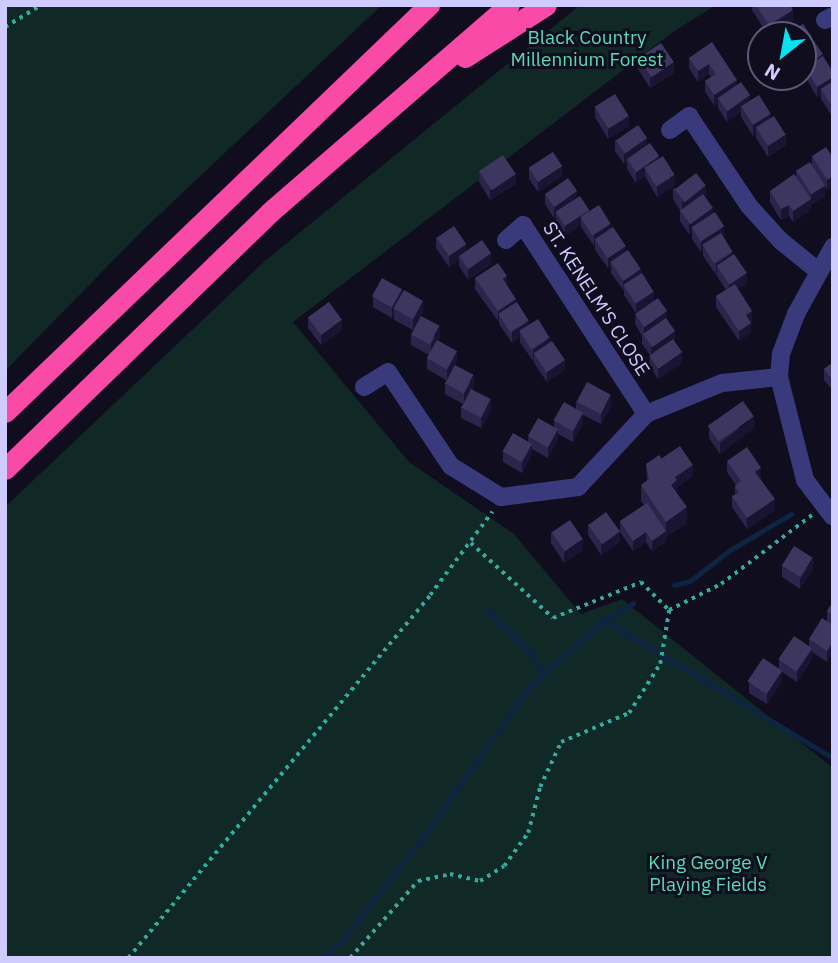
<!DOCTYPE html>
<html>
<head>
<meta charset="utf-8">
<style>
	body { margin:0 }
	#map { position:relative; width:838px; height:963px; overflow:hidden; background:#0f0d1e; font-family:"IBM Plex Sans",sans-serif }
	div>[style] { position:absolute }
	.green>* { inset:0; background:#102826 }
	.stream>* { height:5px; margin:-2.5px; padding:0 2.5px; transform-origin:2.5px; border-radius:2.5px; background:#0d2442 }
	.path>* { height:3.5px; margin-top:-1.75px; transform-origin:0; background:repeating-linear-gradient(90deg,#31ac9f 0 3.5px,transparent 0 8.5px) }
	.minor>* { height:18px; margin:-9px; padding:0 9px; transform-origin:9px; border-radius:9px; background:#393a7c }
	.highway>* { height:21px; margin:-10.5px; padding:0 10.5px; transform-origin:10.5px; border-radius:10.5px; background:#fa4aa7 }
	.wall>* { inset:0; background:#2b254c }
	.shaded-wall>* { inset:0; background:#191432 }
	.building>* { inset:0; background:#3d375f; transform-origin:0 0 }
	span { translate:-50% -50%; white-space:nowrap; text-align:center; line-height:1.15; -webkit-text-stroke:6px #0f0d1e; paint-order:stroke }
	.park-label { font-size:19px; color:#5adbb4 }
	.street-label { font-size:19px; color:#cfcbfe }
	.frame { position:absolute; inset:0; border:7px solid #cfcbfe; pointer-events:none }
	.north { position:absolute; left:747px; top:21px; width:70px; height:70px; box-sizing:border-box; background:#0f0d1e; border:2px solid #5c5978; border-radius:50%; rotate:211deg; font-size:19px; font-weight:700; line-height:28px; text-align:center; color:#cfcbfe }
	.north::after { content:''; display:block; margin:auto; width:24px; height:32px; background:#07e3ee; clip-path:polygon(50% 0,100% 100%,50% 72%,0 100%) }
</style>
</head>
<body>
<div id="map">
	<div class="green">
		<div style="clip-path:polygon(5px 5px,382px 5px,143px 230px,5px 371px)"></div>
		<div style="clip-path:polygon(580px 5px,716px 5px,673px 32px,293px 322px,409px 462px,514px 534px,581px 614px,622px 599px,833px 768px,833px 958px,5px 958px,5px 507px,266px 260px)"></div>
	</div>
	<div class="stream">
		<div style="left:674px;top:585px;width:16px;rotate:-14deg"></div>
		<div style="left:690px;top:581px;width:51px;rotate:-37.8deg"></div>
		<div style="left:730px;top:550px;width:71px;rotate:-30.5deg"></div>
		<div style="left:486px;top:609px;width:69px;rotate:45deg"></div>
		<div style="left:535px;top:658px;width:17px;rotate:66deg"></div>
		<div style="left:604px;top:620px;width:267px;rotate:31.1deg"></div>
		<div style="left:320px;top:958px;width:25px;rotate:-37deg"></div>
		<div style="left:340px;top:943px;width:126px;rotate:-51.8deg"></div>
		<div style="left:418px;top:844px;width:194px;rotate:-54.7deg"></div>
		<div style="left:530px;top:686px;width:99px;rotate:-41.7deg"></div>
		<div style="left:604px;top:620px;width:34px;rotate:-30deg"></div>
	</div>
	<div class="path">
		<div style="left:5px;top:27px;width:42px;rotate:-31.4deg"></div>
		<div style="left:471px;top:543px;width:111px;rotate:42.4deg"></div>
		<div style="left:553px;top:618px;width:95px;rotate:-22.2deg"></div>
		<div style="left:641px;top:582px;width:40px;rotate:45deg"></div>
		<div style="left:669px;top:610px;width:58px;rotate:-26.6deg"></div>
		<div style="left:721px;top:584px;width:114px;rotate:-37.2deg"></div>
		<div style="left:128px;top:958px;width:472px;rotate:-50.2deg"></div>
		<div style="left:430px;top:595px;width:104px;rotate:-53.2deg"></div>
		<div style="left:350px;top:958px;width:103px;rotate:-48.6deg"></div>
		<div style="left:418px;top:881px;width:33px;rotate:-12deg"></div>
		<div style="left:450px;top:874px;width:31px;rotate:13deg"></div>
		<div style="left:480px;top:881px;width:28px;rotate:-32deg"></div>
		<div style="left:504px;top:866px;width:41px;rotate:-54deg"></div>
		<div style="left:528px;top:833px;width:48px;rotate:-75.4deg"></div>
		<div style="left:540px;top:787px;width:50px;rotate:-65deg"></div>
		<div style="left:561px;top:742px;width:74px;rotate:-23.1deg"></div>
		<div style="left:629px;top:713px;width:58px;rotate:-57.7deg"></div>
		<div style="left:660px;top:664px;width:55px;rotate:-80.5deg"></div>
	</div>
	<div class="minor">
		<div style="left:825px;top:20px;width:9px;rotate:-27deg"></div>
		<div style="left:670px;top:130px;width:24px;rotate:-36deg"></div>
		<div style="left:689px;top:116px;width:108px;rotate:56.3deg"></div>
		<div style="left:749px;top:206px;width:47px;rotate:47.6deg"></div>
		<div style="left:781px;top:241px;width:48px;rotate:39deg"></div>
		<div style="left:506px;top:240px;width:23px;rotate:-41deg"></div>
		<div style="left:523px;top:225px;width:225px;rotate:56.9deg"></div>
		<div style="left:833px;top:247px;width:77px;rotate:118.9deg"></div>
		<div style="left:796px;top:314px;width:43px;rotate:110.6deg"></div>
		<div style="left:781px;top:354px;width:23px;rotate:95deg"></div>
		<div style="left:779px;top:377px;width:106px;rotate:75.8deg"></div>
		<div style="left:805px;top:480px;width:46px;rotate:52.9deg"></div>
		<div style="left:364px;top:387px;width:28px;rotate:-32deg"></div>
		<div style="left:388px;top:372px;width:113px;rotate:56.2deg"></div>
		<div style="left:451px;top:466px;width:59px;rotate:31.8deg"></div>
		<div style="left:501px;top:497px;width:78px;rotate:-7.4deg"></div>
		<div style="left:578px;top:487px;width:100px;rotate:-47deg"></div>
		<div style="left:646px;top:414px;width:82px;rotate:-22.2deg"></div>
		<div style="left:722px;top:383px;width:57px;rotate:-6deg"></div>
	</div>
	<div class="highway">
		<div style="left:465px;top:57px;width:96px;rotate:-32.7deg"></div>
		<div style="left:5px;top:412px;width:588px;rotate:-43.83deg"></div>
		<div style="left:5px;top:469px;width:369px;rotate:-44.1deg"></div>
		<div style="left:270px;top:212px;width:316px;rotate:-40.9deg"></div>
	</div>
	<div class="wall">
		<div style="clip-path:polygon(752px 5px,790px 5px,793px 21px,771px 35px,768px 35px,752px 10px)"></div>
		<div style="clip-path:polygon(803px 35px,812px 42px,833px 72px,833px 118px,821px 99px,821px 95px,817px 97px,805px 76px,799px 80px,797px 77px,803px 77px)"></div>
		<div style="clip-path:polygon(712px 42px,737px 85px,750px 100px,771px 117px,786px 145px,768px 157px,756px 138px,756px 134px,753px 136px,741px 117px,741px 112px,727px 122px,718px 108px,718px 103px,714px 105px,705px 92px,705px 81px,711px 77px,709px 74px,698px 82px,689px 68px,689px 58px)"></div>
		<div style="clip-path:polygon(638px 58px,674px 73px,650px 88px,638px 69px)"></div>
		<div style="clip-path:polygon(595px 107px,629px 126px,608px 139px,595px 117px)"></div>
		<div style="clip-path:polygon(615px 140px,647px 145px,659px 159px,675px 186px,657px 197px,645px 176px,636px 183px,627px 169px,627px 162px,624px 164px,615px 151px)"></div>
		<div style="clip-path:polygon(812px 156px,833px 158px,833px 187px,827px 190px,825px 187px,825px 196px,811px 205px,811px 210px,793px 222px,789px 216px,781px 220px,770px 202px,770px 191px,796px 178px,796px 170px,812px 165px)"></div>
		<div style="clip-path:polygon(529px 168px,562px 176px,538px 192px,529px 179px)"></div>
		<div style="clip-path:polygon(479px 171px,516px 184px,490px 200px,479px 182px)"></div>
		<div style="clip-path:polygon(673px 188px,705px 197px,724px 236px,723px 237px,747px 283px,738px 289px,752px 321px,751px 322px,751px 333px,739px 341px,716px 307px,716px 296px,726px 290px,717px 276px,717px 274px,716px 275px,703px 256px,703px 250px,701px 252px,692px 239px,692px 232px,689px 234px,680px 221px,680px 210px,673px 199px)"></div>
		<div style="clip-path:polygon(545px 194px,577px 197px,589px 212px,611px 228px,626px 252px,641px 273px,654px 301px,667px 320px,682px 363px,658px 379px,649px 365px,650px 355px,642px 344px,642px 336px,635px 324px,636px 313px,624px 295px,624px 291px,611px 273px,611px 266px,608px 268px,595px 250px,595px 245px,594px 246px,581px 227px,581px 225px,565px 236px,556px 222px,556px 216px,554px 218px,545px 204px)"></div>
		<div style="clip-path:polygon(436px 237px,466px 251px,491px 264px,468px 280px,459px 266px,459px 260px,449px 267px,436px 248px)"></div>
		<div style="clip-path:polygon(475px 278px,507px 287px,529px 325px,550px 342px,565px 370px,547px 382px,534px 363px,534px 360px,533px 361px,520px 342px,520px 337px,512px 343px,499px 324px,499px 320px,498px 321px,475px 289px)"></div>
		<div style="clip-path:polygon(402px 294px,423px 312px,413px 330px,394px 320px,394px 315px,392px 318px,373px 307px,373px 297px)"></div>
		<div style="clip-path:polygon(308px 318px,342px 330px,321px 345px,308px 328px)"></div>
		<div style="clip-path:polygon(411px 334px,440px 337px,438px 341px,457px 361px,455px 365px,474px 386px,472px 389px,491px 410px,481px 428px,461px 418px,461px 407px,463px 404px,445px 394px,445px 383px,446px 380px,427px 369px,427px 359px,429px 355px,411px 345px)"></div>
		<div style="clip-path:polygon(833px 362px,833px 391px,824px 380px,824px 369px)"></div>
		<div style="clip-path:polygon(576px 401px,611px 406px,601px 424px,583px 415px,583px 423px,573px 442px,558px 434px,558px 439px,548px 458px,532px 449px,532px 454px,522px 473px,503px 462px,503px 452px,528px 442px,528px 437px,554px 427px,554px 421px,576px 409px)"></div>
		<div style="clip-path:polygon(709px 427px,754px 428px,720px 454px,709px 438px)"></div>
		<div style="clip-path:polygon(662px 458px,693px 476px,677px 487px,677px 493px,687px 523px,666px 537px,666px 542px,652px 551px,646px 542px,633px 551px,620px 532px,620px 521px,644px 505px,641px 501px,641px 485px,647px 481px,646px 464px)"></div>
		<div style="clip-path:polygon(727px 461px,761px 479px,775px 510px,747px 529px,732px 507px,732px 496px,735px 495px,735px 486px,736px 485px,727px 472px)"></div>
		<div style="clip-path:polygon(588px 524px,620px 542px,601px 555px,588px 535px)"></div>
		<div style="clip-path:polygon(551px 532px,583px 550px,564px 563px,551px 543px)"></div>
		<div style="clip-path:polygon(782px 566px,813px 569px,800px 589px,782px 577px)"></div>
		<div style="clip-path:polygon(833px 602px,833px 652px,827px 662px,812px 652px,812px 659px,797px 682px,782px 672px,782px 681px,767px 704px,749px 693px,749px 682px,779px 669px,779px 660px,809px 646px,809px 639px,827px 621px,827px 611px)"></div>
	</div>
	<div class="shaded-wall">
		<div style="clip-path:polygon(793px 10px,793px 21px,769px 35px,769px 25px)"></div>
		<div style="clip-path:polygon(812px 37px,812px 48px,803px 54px,803px 43px)"></div>
		<div style="clip-path:polygon(823px 54px,823px 65px,805px 67px,805px 76px,799px 80px,799px 77px,803px 77px,803px 67px)"></div>
		<div style="clip-path:polygon(674px 62px,674px 73px,650px 88px,650px 78px)"></div>
		<div style="clip-path:polygon(709px 64px,709px 74px,698px 82px,698px 71px)"></div>
		<div style="clip-path:polygon(833px 77px,833px 87px,821px 89px,821px 95px,817px 97px,817px 87px)"></div>
		<div style="clip-path:polygon(737px 80px,737px 90px,718px 98px,718px 103px,714px 105px,714px 95px)"></div>
		<div style="clip-path:polygon(750px 95px,750px 106px,741px 106px,741px 112px,727px 122px,727px 111px)"></div>
		<div style="clip-path:polygon(771px 114px,771px 124px,756px 127px,756px 134px,753px 136px,753px 125px)"></div>
		<div style="clip-path:polygon(629px 116px,629px 126px,608px 139px,608px 128px)"></div>
		<div style="clip-path:polygon(786px 135px,786px 145px,768px 157px,768px 146px)"></div>
		<div style="clip-path:polygon(647px 138px,647px 149px,627px 159px,627px 162px,624px 164px,624px 154px)"></div>
		<div style="clip-path:polygon(659px 156px,659px 167px,645px 168px,645px 176px,636px 183px,636px 172px)"></div>
		<div style="clip-path:polygon(562px 166px,562px 176px,538px 192px,538px 182px)"></div>
		<div style="clip-path:polygon(516px 174px,516px 184px,490px 200px,490px 190px)"></div>
		<div style="clip-path:polygon(675px 175px,675px 186px,657px 197px,657px 187px)"></div>
		<div style="clip-path:polygon(833px 176px,833px 187px,827px 190px,827px 180px)"></div>
		<div style="clip-path:polygon(706px 186px,706px 197px,682px 212px,682px 202px)"></div>
		<div style="clip-path:polygon(825px 186px,825px 196px,811px 205px,811px 210px,793px 222px,793px 211px,811px 199px,811px 194px)"></div>
		<div style="clip-path:polygon(577px 191px,577px 202px,556px 212px,556px 216px,554px 218px,554px 207px)"></div>
		<div style="clip-path:polygon(789px 205px,789px 216px,781px 220px,781px 209px)"></div>
		<div style="clip-path:polygon(713px 208px,713px 218px,692px 228px,692px 232px,689px 234px,689px 224px)"></div>
		<div style="clip-path:polygon(589px 210px,589px 220px,581px 217px,581px 225px,565px 236px,565px 225px)"></div>
		<div style="clip-path:polygon(611px 224px,611px 234px,595px 239px,595px 245px,594px 246px,594px 235px)"></div>
		<div style="clip-path:polygon(724px 226px,724px 236px,705px 249px,703px 245px,703px 250px,701px 252px,701px 241px)"></div>
		<div style="clip-path:polygon(466px 244px,466px 255px,459px 256px,459px 260px,449px 267px,449px 256px)"></div>
		<div style="clip-path:polygon(626px 246px,626px 257px,611px 262px,611px 266px,608px 268px,608px 258px)"></div>
		<div style="clip-path:polygon(733px 252px,733px 263px,717px 266px,717px 274px,716px 275px,716px 264px)"></div>
		<div style="clip-path:polygon(491px 253px,491px 264px,468px 280px,468px 269px)"></div>
		<div style="clip-path:polygon(641px 269px,641px 279px,624px 285px,623px 291px,623px 281px)"></div>
		<div style="clip-path:polygon(747px 273px,747px 283px,729px 295px,729px 284px)"></div>
		<div style="clip-path:polygon(507px 276px,507px 287px,503px 279px)"></div>
		<div style="clip-path:polygon(402px 289px,402px 299px,394px 309px,394px 315px,392px 318px,392px 307px)"></div>
		<div style="clip-path:polygon(654px 292px,654px 302px,636px 314px,636px 304px)"></div>
		<div style="clip-path:polygon(516px 299px,516px 309px,499px 314px,499px 320px,498px 321px,498px 311px)"></div>
		<div style="clip-path:polygon(423px 301px,423px 312px,413px 330px,413px 320px)"></div>
		<div style="clip-path:polygon(667px 311px,667px 322px,644px 336px,644px 327px)"></div>
		<div style="clip-path:polygon(752px 311px,752px 321px,746px 325px,746px 315px)"></div>
		<div style="clip-path:polygon(342px 320px,342px 330px,321px 345px,321px 335px)"></div>
		<div style="clip-path:polygon(529px 321px,529px 331px,520px 331px,520px 337px,512px 343px,512px 332px)"></div>
		<div style="clip-path:polygon(751px 323px,751px 333px,739px 341px,739px 331px)"></div>
		<div style="clip-path:polygon(440px 326px,440px 337px,431px 356px,431px 345px)"></div>
		<div style="clip-path:polygon(675px 331px,675px 341px,651px 357px,651px 347px)"></div>
		<div style="clip-path:polygon(550px 338px,550px 349px,534px 353px,534px 360px,533px 361px,533px 350px)"></div>
		<div style="clip-path:polygon(457px 351px,457px 361px,447px 380px,447px 370px)"></div>
		<div style="clip-path:polygon(682px 352px,682px 363px,658px 379px,658px 368px)"></div>
		<div style="clip-path:polygon(565px 360px,565px 370px,547px 382px,547px 372px)"></div>
		<div style="clip-path:polygon(474px 375px,474px 386px,464px 404px,464px 394px)"></div>
		<div style="clip-path:polygon(611px 395px,611px 406px,601px 424px,601px 414px)"></div>
		<div style="clip-path:polygon(491px 399px,491px 410px,481px 428px,481px 418px)"></div>
		<div style="clip-path:polygon(583px 413px,583px 423px,573px 442px,573px 432px)"></div>
		<div style="clip-path:polygon(754px 417px,754px 428px,720px 454px,720px 443px)"></div>
		<div style="clip-path:polygon(558px 429px,558px 439px,548px 458px,548px 447px)"></div>
		<div style="clip-path:polygon(532px 444px,532px 454px,522px 473px,522px 463px)"></div>
		<div style="clip-path:polygon(693px 465px,693px 476px,677px 487px,677px 496px,671px 485px,674px 478px)"></div>
		<div style="clip-path:polygon(761px 468px,761px 479px,755px 482px,755px 472px)"></div>
		<div style="clip-path:polygon(775px 499px,775px 510px,747px 529px,747px 518px)"></div>
		<div style="clip-path:polygon(687px 507px,687px 523px,666px 537px,666px 522px)"></div>
		<div style="clip-path:polygon(620px 531px,620px 542px,601px 555px,601px 544px)"></div>
		<div style="clip-path:polygon(666px 531px,666px 542px,652px 551px,652px 541px)"></div>
		<div style="clip-path:polygon(646px 532px,646px 542px,633px 551px,633px 541px)"></div>
		<div style="clip-path:polygon(583px 539px,583px 550px,564px 563px,564px 552px)"></div>
		<div style="clip-path:polygon(813px 558px,813px 569px,800px 589px,800px 578px)"></div>
		<div style="clip-path:polygon(833px 642px,833px 652px,827px 662px,827px 651px)"></div>
		<div style="clip-path:polygon(812px 648px,812px 659px,797px 682px,797px 671px)"></div>
		<div style="clip-path:polygon(782px 671px,782px 681px,767px 704px,767px 694px)"></div>
	</div>
	<div class="building">
		<div style="clip-path:polygon(756px 5px,790px 5px,793px 10px,769px 25px)"></div>
		<div style="clip-path:polygon(803px 24px,812px 37px,803px 43px,803px 35px,786px 35px)"></div>
		<div style="clip-path:polygon(814px 41px,823px 54px,803px 67px,803px 48px)"></div>
		<div style="clip-path:polygon(712px 42px,737px 80px,714px 95px,705px 81px,716px 74px,709px 64px,698px 71px,689px 58px)"></div>
		<div style="left:661px;top:43px;width:23px;height:27px;rotate:56deg"></div>
		<div style="clip-path:polygon(823px 56px,833px 72px,833px 77px,817px 87px,805px 67px)"></div>
		<div style="clip-path:polygon(833px 81px,833px 108px,821px 89px)"></div>
		<div style="left:741px;top:82px;width:16px;height:28px;rotate:55deg"></div>
		<div style="left:615px;top:94px;width:26px;height:24px;rotate:58deg"></div>
		<div style="left:759px;top:95px;width:22px;height:21px;rotate:58deg"></div>
		<div style="left:774px;top:116px;width:22px;height:21px;rotate:58deg"></div>
		<div style="left:638px;top:125px;width:16px;height:27px;rotate:55deg"></div>
		<div style="left:650px;top:143px;width:16px;height:28px;rotate:55deg"></div>
		<div style="clip-path:polygon(826px 147px,833px 158px,833px 176px,827px 180px,812px 156px)"></div>
		<div style="left:553px;top:152px;width:17px;height:29px;rotate:57deg"></div>
		<div style="left:503px;top:155px;width:23px;height:29px;rotate:56deg"></div>
		<div style="left:663px;top:156px;width:22px;height:22px;rotate:58deg"></div>
		<div style="left:810px;top:162px;width:28px;height:16px;rotate:58deg"></div>
		<div style="left:696px;top:173px;width:16px;height:27px;rotate:52deg"></div>
		<div style="clip-path:polygon(794px 174px,811px 199px,793px 211px,789px 205px,781px 209px,770px 191px)"></div>
		<div style="left:568px;top:178px;width:16px;height:28px;rotate:55deg"></div>
		<div style="left:703px;top:194px;width:17px;height:28px;rotate:54deg"></div>
		<div style="left:580px;top:196px;width:17px;height:29px;rotate:57deg"></div>
		<div style="left:599px;top:205px;width:22px;height:22px;rotate:58deg"></div>
		<div style="left:715px;top:212px;width:17px;height:28px;rotate:57deg"></div>
		<div style="left:454px;top:226px;width:22px;height:21px;rotate:56deg"></div>
		<div style="left:613px;top:227px;width:23px;height:22px;rotate:56deg"></div>
		<div style="left:721px;top:233px;width:22px;height:22px;rotate:58deg"></div>
		<div style="left:482px;top:240px;width:16px;height:28px;rotate:55deg"></div>
		<div style="left:628px;top:250px;width:23px;height:21px;rotate:56deg"></div>
		<div style="left:734px;top:254px;width:23px;height:21px;rotate:56deg"></div>
		<div style="clip-path:polygon(498px 263px,507px 276px,503px 279px,516px 299px,498px 311px,475px 278px)"></div>
		<div style="left:642px;top:273px;width:22px;height:22px;rotate:58deg"></div>
		<div style="left:382px;top:278px;width:23px;height:21px;rotate:29deg"></div>
		<div style="clip-path:polygon(735px 284px,752px 311px,746px 315px,751px 323px,739px 331px,716px 296px)"></div>
		<div style="left:404px;top:290px;width:22px;height:21px;rotate:30deg"></div>
		<div style="left:658px;top:298px;width:16px;height:28px;rotate:55deg"></div>
		<div style="left:329px;top:302px;width:22px;height:26px;rotate:54deg"></div>
		<div style="left:517px;top:302px;width:22px;height:22px;rotate:58deg"></div>
		<div style="left:421px;top:316px;width:21px;height:21px;rotate:28deg"></div>
		<div style="left:666px;top:318px;width:16px;height:28px;rotate:55deg"></div>
		<div style="left:538px;top:319px;width:22px;height:22px;rotate:58deg"></div>
		<div style="left:673px;top:339px;width:16px;height:29px;rotate:55deg"></div>
		<div style="left:437px;top:340px;width:23px;height:21px;rotate:29deg"></div>
		<div style="left:552px;top:341px;width:23px;height:22px;rotate:56deg"></div>
		<div style="clip-path:polygon(833px 362px,833px 380px,824px 369px)"></div>
		<div style="left:455px;top:365px;width:21px;height:21px;rotate:28deg"></div>
		<div style="left:587px;top:382px;width:27px;height:22px;rotate:28deg"></div>
		<div style="left:471px;top:389px;width:22px;height:21px;rotate:27deg"></div>
		<div style="left:743px;top:401px;width:19px;height:43px;rotate:55deg"></div>
		<div style="left:564px;top:402px;width:22px;height:21px;rotate:30deg"></div>
		<div style="left:538px;top:418px;width:23px;height:21px;rotate:29deg"></div>
		<div style="left:513px;top:433px;width:22px;height:21px;rotate:30deg"></div>
		<div style="left:680px;top:446px;width:23px;height:22px;rotate:56deg"></div>
		<div style="clip-path:polygon(747px 447px,761px 468px,755px 472px,775px 499px,747px 518px,732px 496px,739px 493px,735px 486px,741px 481px,727px 461px)"></div>
		<div style="clip-path:polygon(659px 455px,677px 480px,671px 485px,687px 507px,666px 522px,641px 485px,649px 479px,646px 464px)"></div>
		<div style="clip-path:polygon(647px 503px,666px 531px,652px 541px,646px 532px,633px 541px,620px 521px)"></div>
		<div style="left:606px;top:512px;width:24px;height:22px;rotate:54deg"></div>
		<div style="left:570px;top:520px;width:23px;height:22px;rotate:56deg"></div>
		<div style="left:794px;top:546px;width:22px;height:23px;rotate:32deg"></div>
		<div style="clip-path:polygon(833px 602px,833px 615px,827px 611px)"></div>
		<div style="clip-path:polygon(822px 618px,833px 625px,833px 642px,827px 651px,809px 639px)"></div>
		<div style="left:794px;top:636px;width:22px;height:28px;rotate:34deg"></div>
		<div style="left:763px;top:658px;width:23px;height:28px;rotate:34deg"></div>
	</div>
	<div class="park-label">
		<span style="left:587px;top:49px">Black Country<br>Millennium Forest</span>
		<span style="left:708px;top:874px">King George V<br>Playing Fields</span>
	</div>
	<div class="street-label">
		<span style="left:596px;top:299px;rotate:57deg">ST. KENELM'S CLOSE</span>
	</div>
	<div class="frame"></div>
	<div class="north">N</div>
</div>
</body>
</html>
